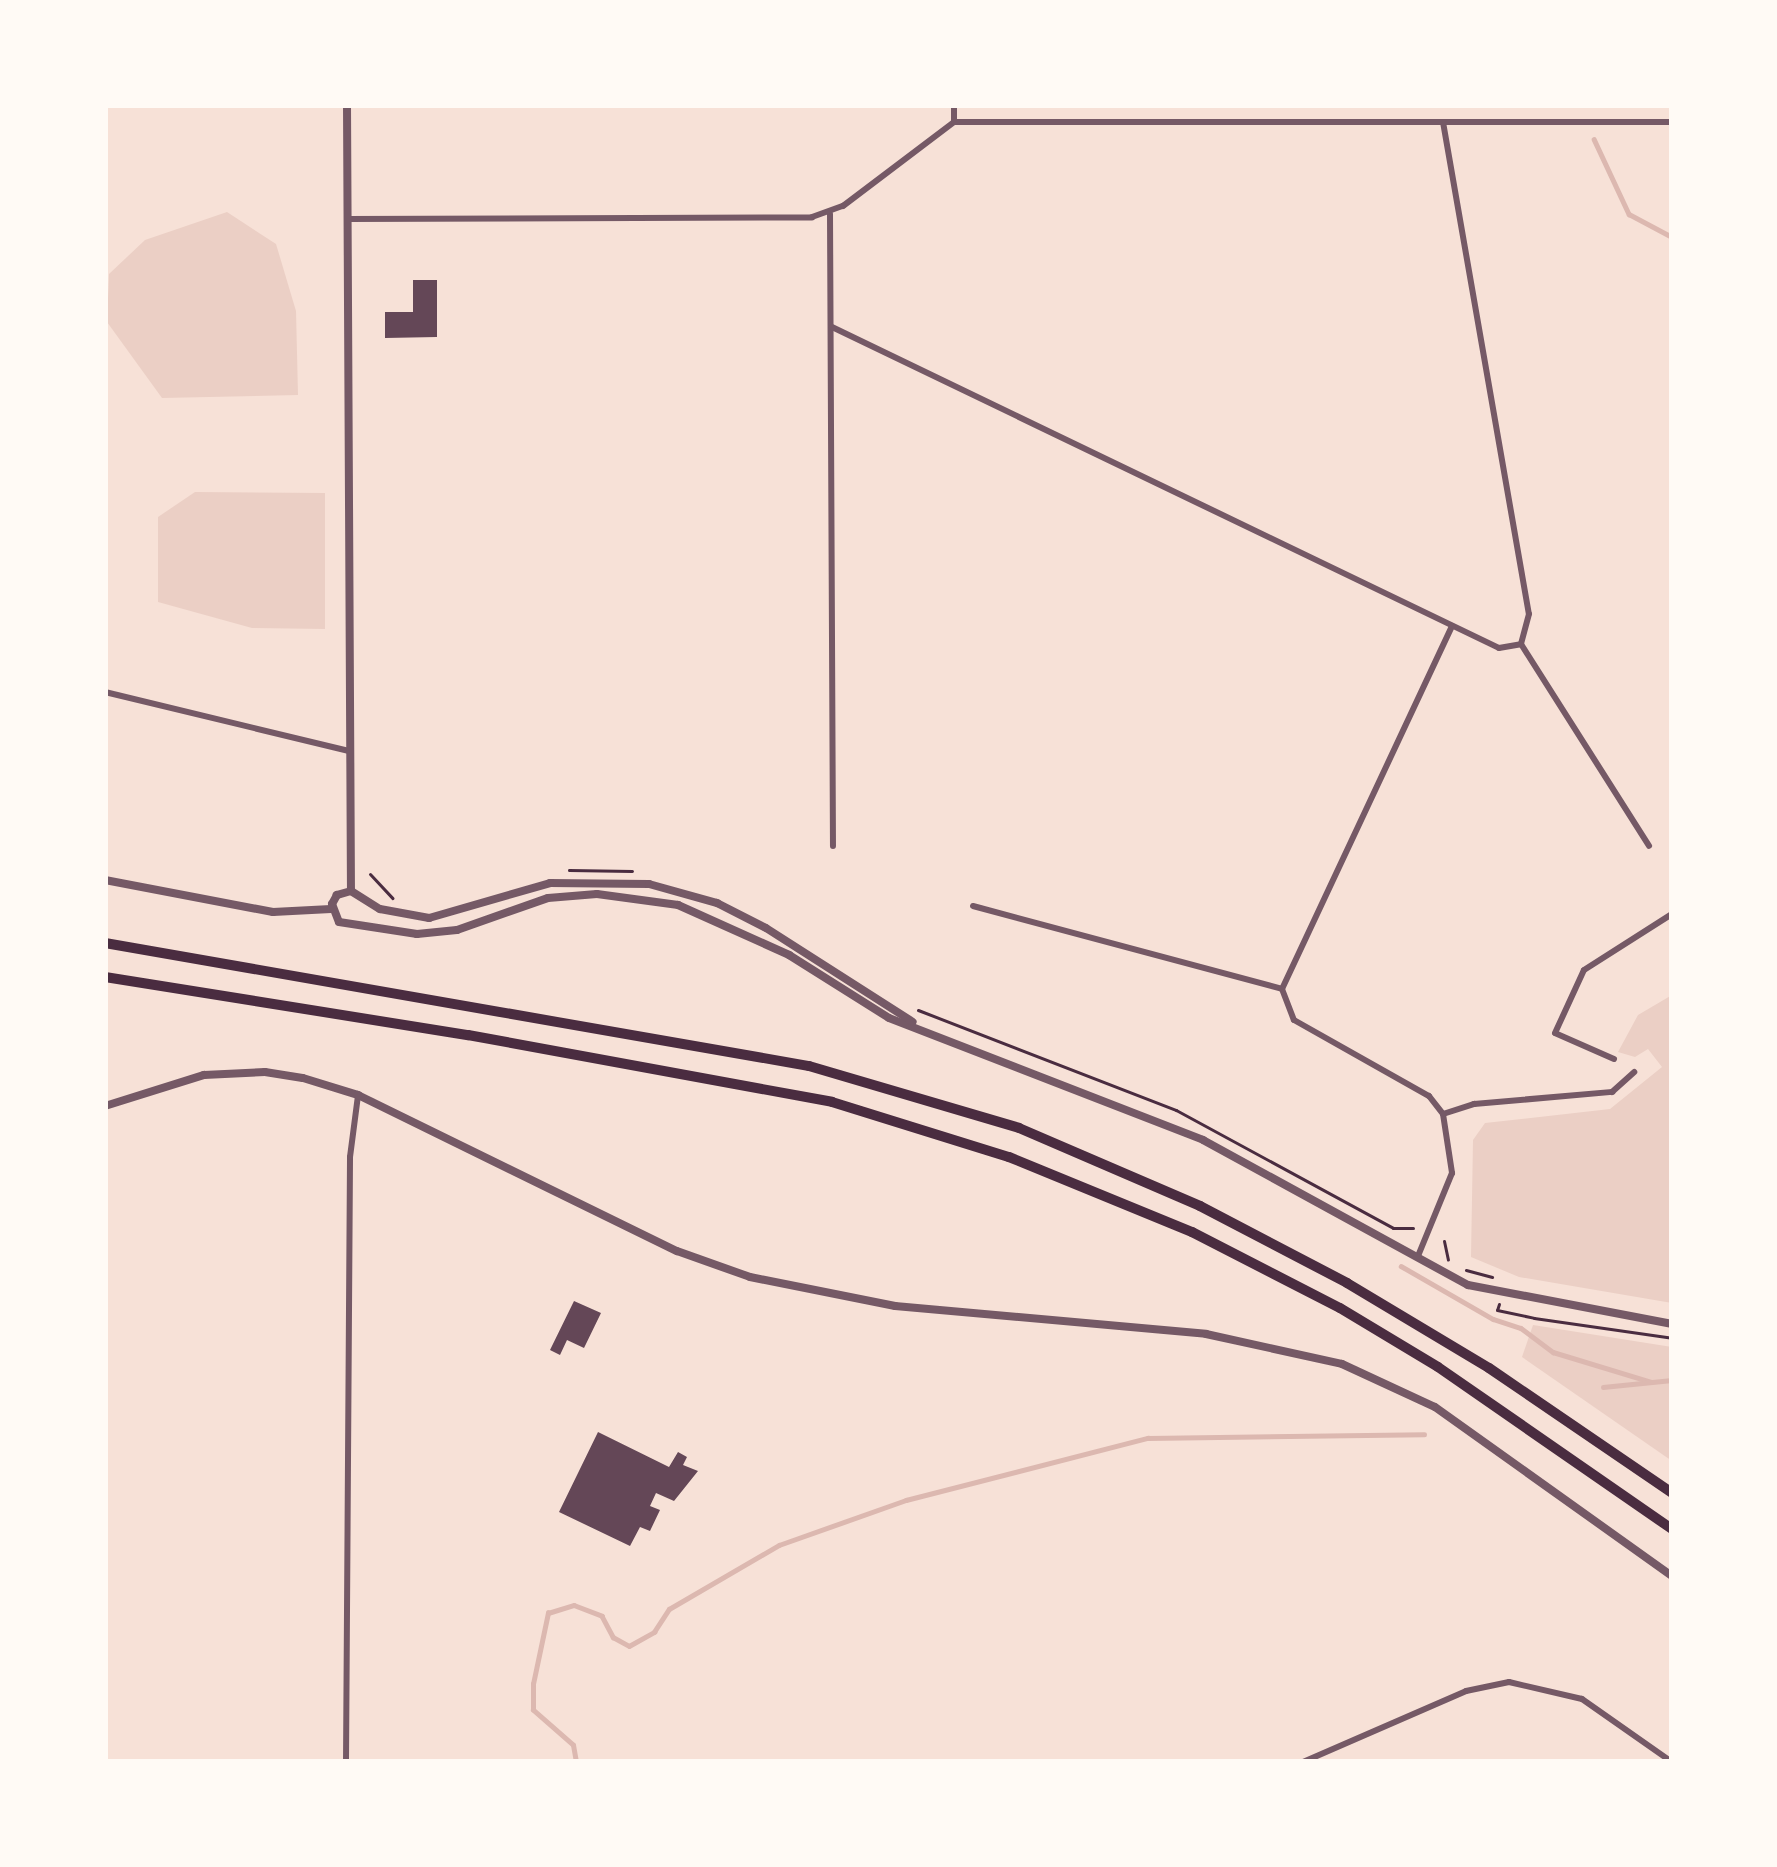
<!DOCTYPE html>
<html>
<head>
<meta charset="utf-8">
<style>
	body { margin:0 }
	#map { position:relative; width:1777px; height:1867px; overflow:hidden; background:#f7e1d7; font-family:Poppins,sans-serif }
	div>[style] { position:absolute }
	.green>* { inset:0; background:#ebcfc5 }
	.stream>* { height:4.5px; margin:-2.25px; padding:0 2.25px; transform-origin:2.25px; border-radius:2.25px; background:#dcb8b0 }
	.building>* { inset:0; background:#644757 }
	.path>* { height:3px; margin:-1.5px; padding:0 1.5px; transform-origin:1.5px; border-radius:1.5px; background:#4a2c40 }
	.minor>* { height:6px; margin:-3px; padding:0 3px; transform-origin:3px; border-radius:3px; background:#755966 }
	.tertiary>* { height:8px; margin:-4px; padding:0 4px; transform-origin:4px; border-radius:4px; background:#755966 }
	.motorway>* { height:10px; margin:-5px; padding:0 5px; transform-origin:5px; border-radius:5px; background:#4a2c40 }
	span { translate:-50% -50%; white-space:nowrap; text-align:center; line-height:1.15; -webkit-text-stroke:12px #fffaf5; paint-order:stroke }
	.frame { position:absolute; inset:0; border:108px solid #fffaf5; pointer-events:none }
</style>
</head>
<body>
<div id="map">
	<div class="green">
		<div style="clip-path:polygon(227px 212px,276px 244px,296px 311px,298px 395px,162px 398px,107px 322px,109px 274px,145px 240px)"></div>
		<div style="clip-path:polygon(195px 492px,325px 493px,325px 629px,252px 628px,158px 602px,158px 517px)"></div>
		<div style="clip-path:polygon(1672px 995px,1672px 1303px,1519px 1277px,1471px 1257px,1473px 1140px,1485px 1123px,1610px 1109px,1662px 1067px,1648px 1049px,1635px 1057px,1618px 1052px,1638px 1015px)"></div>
		<div style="clip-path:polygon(1533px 1325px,1672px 1347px,1672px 1461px,1522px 1357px)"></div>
	</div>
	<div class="stream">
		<div style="left:1594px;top:139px;width:83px;rotate:65deg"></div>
		<div style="left:1629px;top:214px;width:49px;rotate:28.1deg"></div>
		<div style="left:1401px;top:1266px;width:106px;rotate:29.9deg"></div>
		<div style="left:1493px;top:1319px;width:29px;rotate:18deg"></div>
		<div style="left:1521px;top:1328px;width:40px;rotate:37deg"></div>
		<div style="left:1553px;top:1352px;width:103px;rotate:16.9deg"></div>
		<div style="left:1603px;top:1387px;width:69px;rotate:-5.8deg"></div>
		<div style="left:576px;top:1762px;width:17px;rotate:-100deg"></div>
		<div style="left:573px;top:1745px;width:53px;rotate:-138.8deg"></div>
		<div style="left:533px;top:1710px;width:26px;rotate:-90deg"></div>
		<div style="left:533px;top:1684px;width:73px;rotate:-78.1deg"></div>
		<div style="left:548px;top:1613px;width:27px;rotate:-17deg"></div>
		<div style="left:574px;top:1605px;width:30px;rotate:21deg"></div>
		<div style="left:602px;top:1616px;width:24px;rotate:62deg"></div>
		<div style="left:613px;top:1637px;width:18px;rotate:29deg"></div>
		<div style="left:629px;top:1646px;width:29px;rotate:-29deg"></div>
		<div style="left:654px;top:1632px;width:27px;rotate:-57deg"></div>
		<div style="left:669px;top:1609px;width:127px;rotate:-30.2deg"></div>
		<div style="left:779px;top:1545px;width:135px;rotate:-19.5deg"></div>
		<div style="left:906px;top:1500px;width:250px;rotate:-14.4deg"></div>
		<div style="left:1148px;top:1438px;width:276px;rotate:-0.8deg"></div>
	</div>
	<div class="building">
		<div style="clip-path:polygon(413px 280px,437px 280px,437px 337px,385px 338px,385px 312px,413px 312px)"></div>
		<div style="clip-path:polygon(574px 1301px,601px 1313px,584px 1348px,567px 1340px,560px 1355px,550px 1350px)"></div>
		<div style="clip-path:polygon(598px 1432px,669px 1467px,678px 1452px,687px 1457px,683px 1465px,698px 1471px,674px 1501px,656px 1493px,650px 1506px,660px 1510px,650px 1531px,640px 1527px,630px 1546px,559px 1512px)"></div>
	</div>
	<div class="path">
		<div style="left:569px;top:870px;width:63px;rotate:0.9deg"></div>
		<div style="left:370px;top:874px;width:33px;rotate:47deg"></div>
		<div style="left:918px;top:1010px;width:277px;rotate:21.2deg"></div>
		<div style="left:1176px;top:1110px;width:247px;rotate:28.5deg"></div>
		<div style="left:1393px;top:1228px;width:20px"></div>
		<div style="left:1444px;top:1241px;width:19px;rotate:78deg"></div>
		<div style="left:1466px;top:1270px;width:27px;rotate:15deg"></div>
		<div style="left:1499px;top:1304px;width:6px;rotate:108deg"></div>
		<div style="left:1497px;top:1310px;width:38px;rotate:12deg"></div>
		<div style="left:1534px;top:1318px;width:139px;rotate:8.2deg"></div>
	</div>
	<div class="minor">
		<div style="left:954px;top:122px;width:17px;rotate:-90deg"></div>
		<div style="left:1443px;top:122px;width:499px;rotate:80.1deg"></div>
		<div style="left:1529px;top:614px;width:31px;rotate:105deg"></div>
		<div style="left:1521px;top:644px;width:239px;rotate:57.6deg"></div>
		<div style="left:830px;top:214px;width:632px;rotate:89.73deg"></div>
		<div style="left:347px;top:219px;width:465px;rotate:-0.2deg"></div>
		<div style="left:812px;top:217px;width:33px;rotate:-20deg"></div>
		<div style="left:843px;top:206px;width:139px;rotate:-37.1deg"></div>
		<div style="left:954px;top:122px;width:718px"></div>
		<div style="left:832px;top:327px;width:740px;rotate:25.7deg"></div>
		<div style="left:1499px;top:648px;width:22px;rotate:-10deg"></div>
		<div style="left:105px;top:692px;width:251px;rotate:13.6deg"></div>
		<div style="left:973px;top:906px;width:320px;rotate:15deg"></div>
		<div style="left:1282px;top:989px;width:401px;rotate:-64.9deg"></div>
		<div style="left:1282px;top:989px;width:33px;rotate:69deg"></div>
		<div style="left:1294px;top:1020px;width:155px;rotate:29.4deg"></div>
		<div style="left:1429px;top:1096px;width:23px;rotate:52deg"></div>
		<div style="left:1443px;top:1114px;width:60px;rotate:81.3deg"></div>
		<div style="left:1452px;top:1173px;width:90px;rotate:112.3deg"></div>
		<div style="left:1614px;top:1059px;width:64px;rotate:-156.2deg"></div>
		<div style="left:1555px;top:1033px;width:69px;rotate:-65.3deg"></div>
		<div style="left:1584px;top:970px;width:104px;rotate:-32.5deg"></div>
		<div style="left:1443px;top:1114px;width:33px;rotate:-18deg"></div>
		<div style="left:1474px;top:1104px;width:139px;rotate:-5deg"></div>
		<div style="left:1612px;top:1092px;width:30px;rotate:-42deg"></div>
		<div style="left:346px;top:1762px;width:605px;rotate:-89.62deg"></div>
		<div style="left:350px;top:1157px;width:63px;rotate:-82.6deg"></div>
		<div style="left:1303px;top:1762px;width:178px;rotate:-23.5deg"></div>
		<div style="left:1466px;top:1691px;width:44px;rotate:-11.8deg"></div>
		<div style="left:1509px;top:1682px;width:75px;rotate:13.1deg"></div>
		<div style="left:1582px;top:1699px;width:110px;rotate:35deg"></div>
	</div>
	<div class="tertiary">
		<div style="left:347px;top:105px;width:786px;rotate:89.71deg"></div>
		<div style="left:105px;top:880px;width:171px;rotate:10.8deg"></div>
		<div style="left:273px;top:912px;width:58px;rotate:-3deg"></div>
		<div style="left:351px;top:891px;width:15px;rotate:164deg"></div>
		<div style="left:337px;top:895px;width:10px;rotate:119deg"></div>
		<div style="left:332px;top:904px;width:19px;rotate:69deg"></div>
		<div style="left:339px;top:922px;width:79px;rotate:8.7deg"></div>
		<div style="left:417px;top:934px;width:40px;rotate:-5.7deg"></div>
		<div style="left:457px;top:930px;width:96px;rotate:-19.4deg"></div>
		<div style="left:548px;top:898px;width:49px;rotate:-4.7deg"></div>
		<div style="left:597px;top:894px;width:82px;rotate:7.7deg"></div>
		<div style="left:678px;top:905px;width:122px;rotate:24.2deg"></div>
		<div style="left:789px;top:955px;width:118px;rotate:32.2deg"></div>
		<div style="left:889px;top:1018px;width:337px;rotate:21.2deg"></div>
		<div style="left:1203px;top:1140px;width:302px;rotate:28.7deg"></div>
		<div style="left:1468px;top:1285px;width:208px;rotate:10.8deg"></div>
		<div style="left:351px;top:891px;width:34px;rotate:32deg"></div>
		<div style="left:380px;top:909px;width:50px;rotate:10.4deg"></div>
		<div style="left:429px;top:918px;width:126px;rotate:-16.1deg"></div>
		<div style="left:550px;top:883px;width:99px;rotate:0.6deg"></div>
		<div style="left:649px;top:884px;width:71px;rotate:15.6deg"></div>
		<div style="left:717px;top:903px;width:55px;rotate:27deg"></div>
		<div style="left:766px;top:928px;width:174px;rotate:32.6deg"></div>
		<div style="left:105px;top:1106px;width:104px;rotate:-17.4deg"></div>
		<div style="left:204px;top:1075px;width:61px;rotate:-2.8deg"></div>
		<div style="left:265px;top:1072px;width:38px;rotate:9deg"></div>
		<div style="left:303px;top:1078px;width:58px;rotate:17.2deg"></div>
		<div style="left:358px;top:1095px;width:355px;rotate:26.1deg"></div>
		<div style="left:677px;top:1251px;width:77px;rotate:19.6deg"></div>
		<div style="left:750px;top:1277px;width:148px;rotate:11.3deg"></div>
		<div style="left:895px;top:1306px;width:312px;rotate:5.1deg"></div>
		<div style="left:1206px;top:1334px;width:139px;rotate:12.4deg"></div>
		<div style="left:1342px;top:1364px;width:102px;rotate:24.8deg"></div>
		<div style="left:1435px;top:1407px;width:291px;rotate:35.5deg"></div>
	</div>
	<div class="motorway">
		<div style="left:105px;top:943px;width:715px;rotate:9.91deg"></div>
		<div style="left:809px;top:1066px;width:219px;rotate:16.4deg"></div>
		<div style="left:1019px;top:1128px;width:197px;rotate:23.3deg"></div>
		<div style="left:1200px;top:1206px;width:166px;rotate:27.6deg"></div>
		<div style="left:1347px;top:1283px;width:165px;rotate:30.9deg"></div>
		<div style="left:1489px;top:1368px;width:222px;rotate:34.3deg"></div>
		<div style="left:105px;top:977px;width:368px;rotate:9.1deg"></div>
		<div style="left:468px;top:1035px;width:370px;rotate:10.4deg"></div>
		<div style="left:832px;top:1102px;width:185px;rotate:17.3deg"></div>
		<div style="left:1009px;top:1157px;width:198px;rotate:22.3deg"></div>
		<div style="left:1192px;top:1232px;width:166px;rotate:27.2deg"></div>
		<div style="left:1340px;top:1308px;width:114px;rotate:31deg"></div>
		<div style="left:1438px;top:1367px;width:285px;rotate:34.7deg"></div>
	</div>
	<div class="frame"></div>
</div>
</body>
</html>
